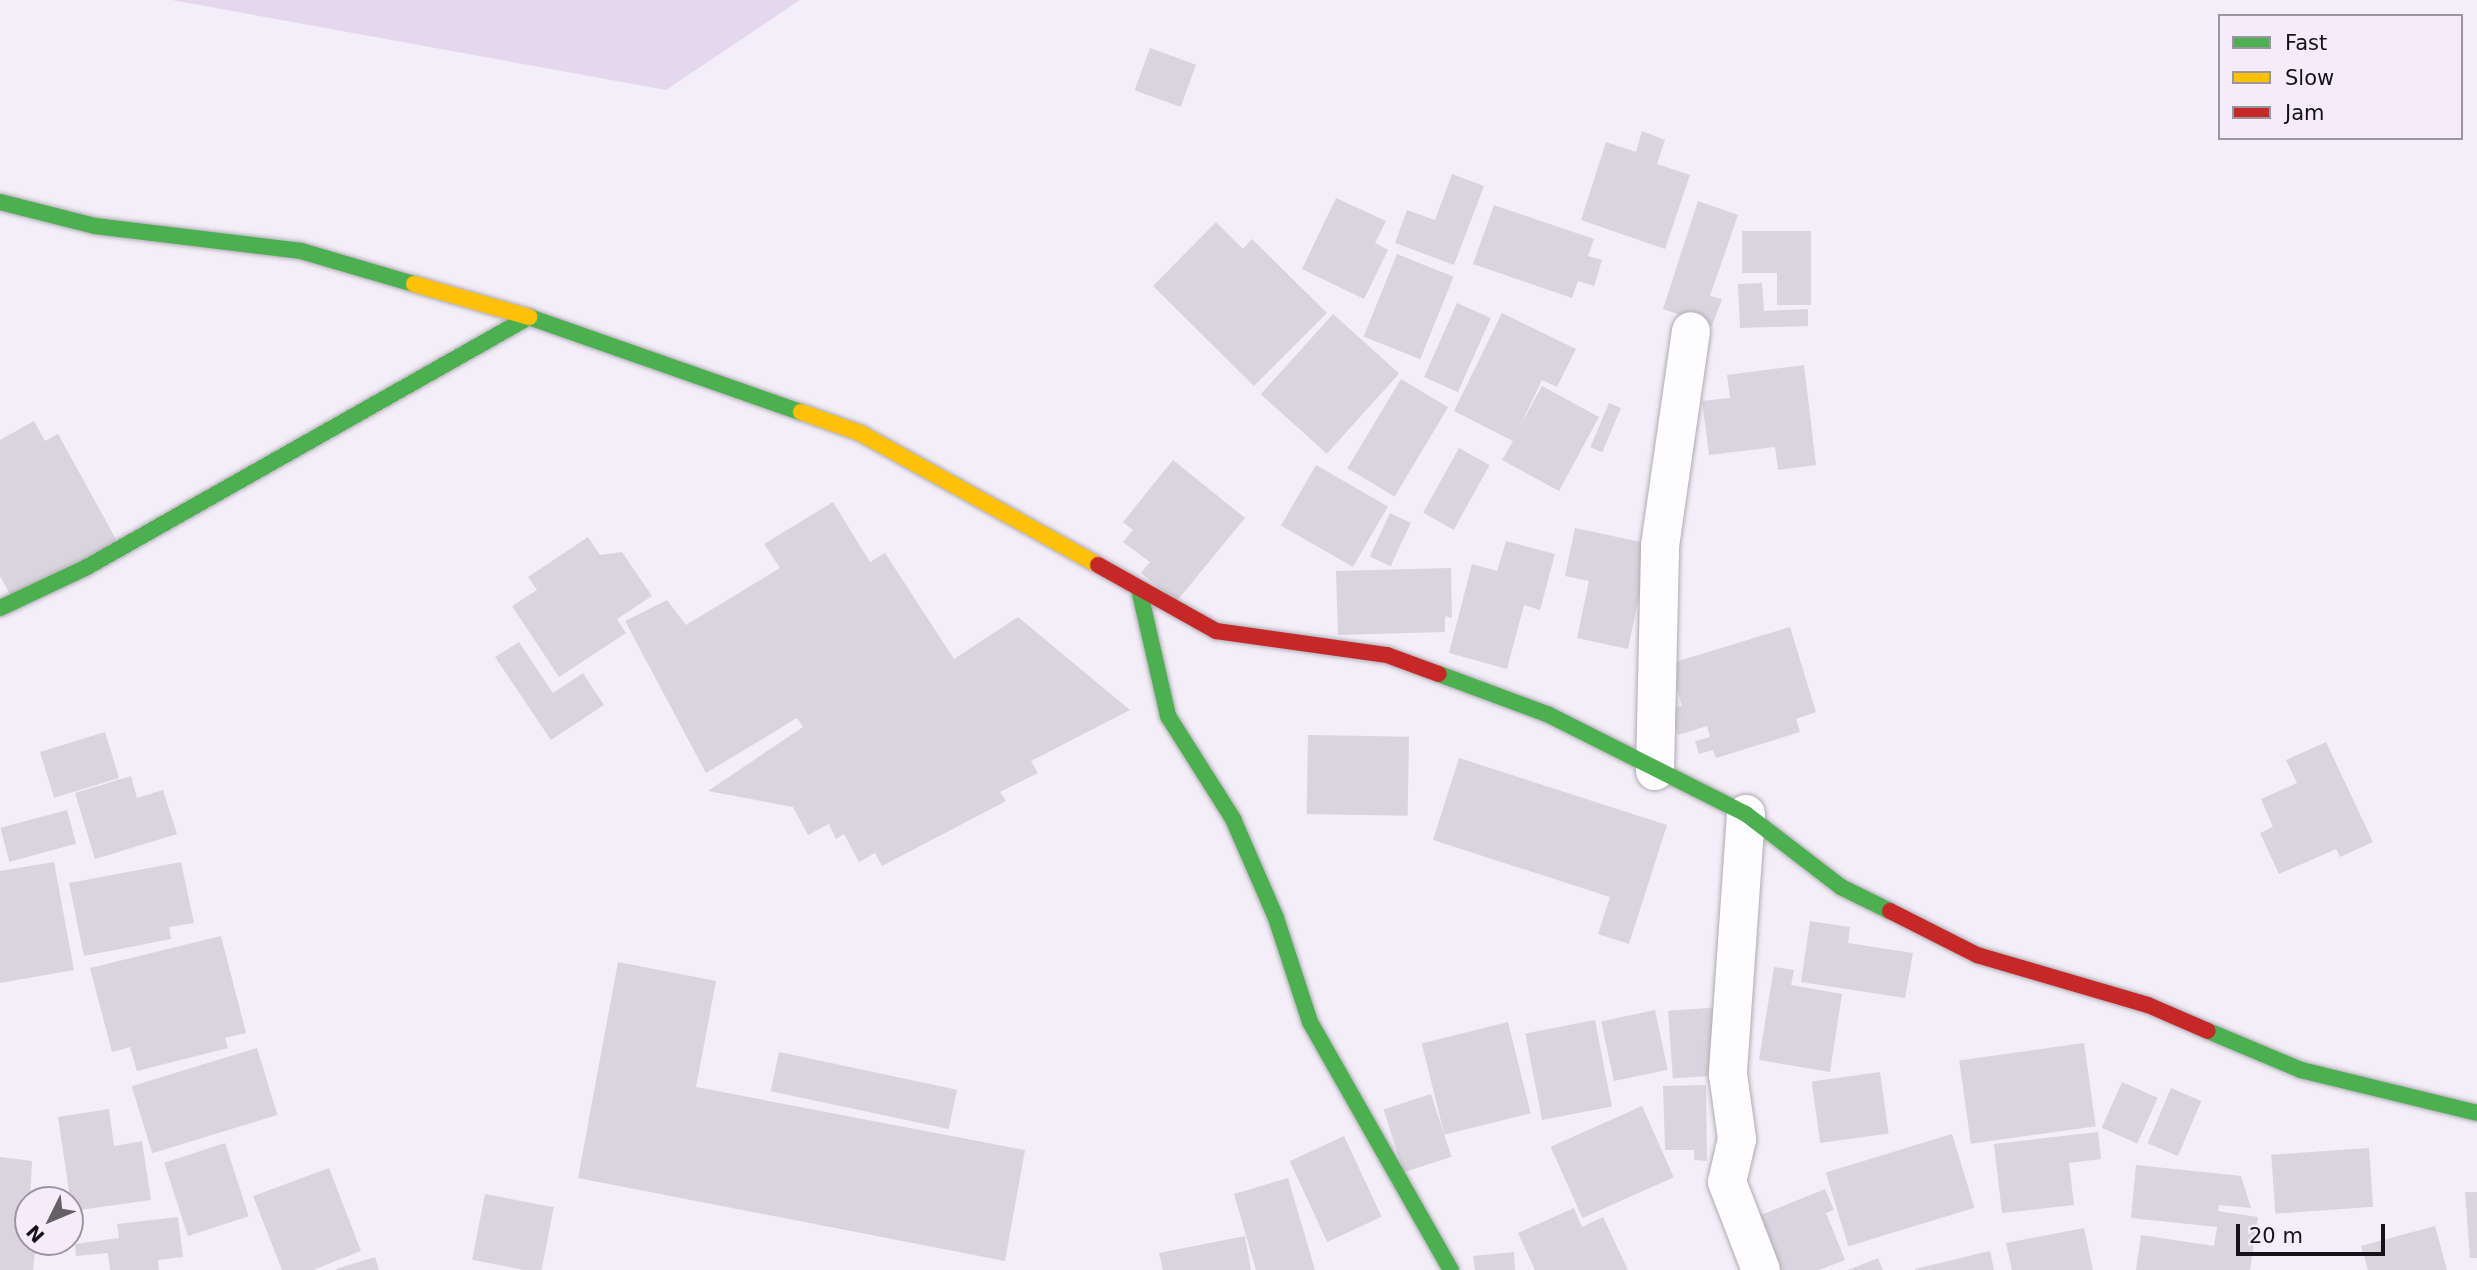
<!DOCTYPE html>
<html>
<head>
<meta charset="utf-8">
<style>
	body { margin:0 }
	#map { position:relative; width:2477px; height:1270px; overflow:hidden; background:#f3eef8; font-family:"DejaVu Sans",sans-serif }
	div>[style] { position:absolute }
	.green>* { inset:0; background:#e4d7ee }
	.building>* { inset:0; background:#d9d5dc; transform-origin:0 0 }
	.roads { filter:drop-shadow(0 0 2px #afabb3) drop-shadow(0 0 2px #afabb3) }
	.street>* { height:38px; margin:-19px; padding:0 19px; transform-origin:19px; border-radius:19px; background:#fdfcfe }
	.fast>* { height:16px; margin:-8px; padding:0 8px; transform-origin:8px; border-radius:8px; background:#4caf50 }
	.slow>* { height:16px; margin:-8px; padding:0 8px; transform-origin:8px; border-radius:8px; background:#ffc107 }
	.jam>* { height:16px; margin:-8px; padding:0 8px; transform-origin:8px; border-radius:8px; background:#c62828 }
	span { translate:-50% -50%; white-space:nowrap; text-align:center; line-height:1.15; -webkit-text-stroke:5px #f4ebfb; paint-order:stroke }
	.legend { position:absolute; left:2218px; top:14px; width:245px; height:126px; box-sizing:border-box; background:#f4ebfb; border:2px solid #9b95a0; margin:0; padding:9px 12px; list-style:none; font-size:21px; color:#151318 }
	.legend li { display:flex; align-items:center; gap:14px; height:35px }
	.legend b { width:35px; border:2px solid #9b95a0 }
	.north { position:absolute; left:14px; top:1186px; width:70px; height:70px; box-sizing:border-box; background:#f4ebfb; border:2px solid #9b95a0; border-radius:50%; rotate:227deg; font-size:19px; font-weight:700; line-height:28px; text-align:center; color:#151318 }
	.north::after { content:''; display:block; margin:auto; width:24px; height:32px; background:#636066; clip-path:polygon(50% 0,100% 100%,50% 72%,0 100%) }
	.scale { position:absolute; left:2236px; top:1224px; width:149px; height:32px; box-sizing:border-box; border:4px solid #151318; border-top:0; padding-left:9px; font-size:21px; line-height:24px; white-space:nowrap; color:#151318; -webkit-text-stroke:5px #f4ebfb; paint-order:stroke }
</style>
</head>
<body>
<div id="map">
	<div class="green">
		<div style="clip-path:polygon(172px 0,800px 0,666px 90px)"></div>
	</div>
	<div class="building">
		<div style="left:1150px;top:48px;width:49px;height:45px;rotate:20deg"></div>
		<div style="clip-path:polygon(1642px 131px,1665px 140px,1657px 164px,1690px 175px,1665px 249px,1581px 220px,1606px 142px,1636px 152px)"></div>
		<div style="clip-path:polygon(1452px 174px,1484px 186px,1454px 265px,1395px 243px,1407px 210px,1435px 220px)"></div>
		<div style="clip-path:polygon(1336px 198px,1386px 221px,1375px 243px,1388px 250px,1364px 299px,1302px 269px)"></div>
		<div style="clip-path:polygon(1698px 201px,1738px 215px,1710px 296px,1722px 299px,1712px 326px,1663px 309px)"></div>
		<div style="clip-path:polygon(1494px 205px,1594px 239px,1588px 256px,1602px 260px,1594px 286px,1578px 281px,1572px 298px,1473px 264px)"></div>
		<div style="clip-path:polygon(1216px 222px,1243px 249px,1252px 239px,1327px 313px,1254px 386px,1153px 286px)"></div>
		<div style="clip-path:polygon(1742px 231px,1811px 231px,1811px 305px,1777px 305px,1777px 273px,1742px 273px)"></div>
		<div style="left:1397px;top:254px;width:61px;height:89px;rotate:22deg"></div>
		<div style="clip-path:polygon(1762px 283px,1764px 311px,1808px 309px,1808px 326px,1740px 328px,1738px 284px)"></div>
		<div style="left:1457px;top:303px;width:37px;height:81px;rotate:24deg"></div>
		<div style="clip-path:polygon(1502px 313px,1576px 349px,1557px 387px,1542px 380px,1519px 428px,1542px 386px,1599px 417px,1559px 491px,1502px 460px,1513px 441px,1454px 411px)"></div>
		<div style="left:1333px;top:314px;width:89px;height:108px;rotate:42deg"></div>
		<div style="clip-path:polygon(1804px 365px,1816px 465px,1778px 470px,1775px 447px,1709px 455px,1702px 401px,1730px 398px,1727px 375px)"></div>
		<div style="left:1401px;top:379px;width:55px;height:104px;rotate:31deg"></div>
		<div style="left:1609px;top:403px;width:13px;height:48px;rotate:23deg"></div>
		<div style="clip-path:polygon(34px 421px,45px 441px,58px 434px,117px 541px,12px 598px,0 576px,0 440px)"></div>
		<div style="left:1459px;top:448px;width:35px;height:74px;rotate:29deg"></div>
		<div style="clip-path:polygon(1173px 460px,1245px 518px,1176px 602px,1141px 573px,1150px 562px,1123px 542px,1133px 530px,1123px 522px)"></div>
		<div style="left:1316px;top:465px;width:83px;height:70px;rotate:30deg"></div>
		<div style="clip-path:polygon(833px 502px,870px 562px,885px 553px,954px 659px,1018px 617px,1130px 710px,1031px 761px,1038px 773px,1000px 792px,1006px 801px,882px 866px,875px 853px,859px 862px,844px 834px,836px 839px,829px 824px,808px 835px,793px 807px,708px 791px,803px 727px,797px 718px,706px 773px,625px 621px,667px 600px,686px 625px,780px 568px,764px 544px)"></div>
		<div style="left:1390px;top:513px;width:23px;height:48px;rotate:25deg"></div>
		<div style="clip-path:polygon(1575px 528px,1650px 544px,1628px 649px,1577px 638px,1589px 581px,1565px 576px)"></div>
		<div style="clip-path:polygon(588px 537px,600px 555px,622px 552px,652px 596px,617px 619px,626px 633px,559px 677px,512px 606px,537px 590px,528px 577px)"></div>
		<div style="clip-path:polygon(1506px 541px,1555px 554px,1540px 610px,1524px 605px,1507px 669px,1449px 653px,1472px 564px,1497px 571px)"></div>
		<div style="clip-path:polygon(1451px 568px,1452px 618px,1445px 616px,1445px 632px,1338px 635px,1336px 571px)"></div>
		<div style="clip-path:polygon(1790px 627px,1816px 712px,1796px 719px,1800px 732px,1716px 758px,1713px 750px,1699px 754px,1695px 741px,1710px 737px,1707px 726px,1678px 735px,1670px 709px,1682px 706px,1669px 664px)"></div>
		<div style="clip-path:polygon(519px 642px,553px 693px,583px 673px,604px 705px,551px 740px,495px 657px)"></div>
		<div style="left:105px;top:732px;width:48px;height:68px;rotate:73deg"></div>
		<div style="left:1308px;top:735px;width:101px;height:79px;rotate:1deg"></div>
		<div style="clip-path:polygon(2326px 742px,2373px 842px,2340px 857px,2336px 849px,2279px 874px,2260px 833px,2273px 827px,2261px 799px,2297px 783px,2286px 760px)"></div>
		<div style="clip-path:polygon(1459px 758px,1667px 825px,1629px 944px,1598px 934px,1610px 897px,1433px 840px)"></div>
		<div style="clip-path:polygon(131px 776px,137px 798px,163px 790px,177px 834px,95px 859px,75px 793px)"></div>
		<div style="left:67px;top:810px;width:35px;height:69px;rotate:75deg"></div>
		<div style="clip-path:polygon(54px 862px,74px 970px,0 983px,0 871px)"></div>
		<div style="clip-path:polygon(181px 862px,194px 923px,169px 927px,171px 939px,84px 956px,69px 883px)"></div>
		<div style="clip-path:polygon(1810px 921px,1850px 927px,1848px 943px,1913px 953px,1905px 998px,1801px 982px)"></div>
		<div style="clip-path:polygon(221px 936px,246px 1033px,225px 1038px,228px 1048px,137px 1071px,130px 1047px,112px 1052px,90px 968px)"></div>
		<div style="clip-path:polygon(618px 962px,716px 981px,696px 1087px,1025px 1150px,1005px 1261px,578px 1178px)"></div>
		<div style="clip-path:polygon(1774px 967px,1794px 970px,1791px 985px,1842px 994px,1830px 1072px,1759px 1060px)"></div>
		<div style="left:1722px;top:1007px;width:68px;height:54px;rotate:86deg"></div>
		<div style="left:1655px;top:1010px;width:61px;height:55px;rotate:78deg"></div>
		<div style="left:1595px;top:1020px;width:88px;height:71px;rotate:79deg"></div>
		<div style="left:1508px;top:1022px;width:94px;height:89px;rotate:76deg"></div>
		<div style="left:2084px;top:1043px;width:84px;height:126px;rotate:82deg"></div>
		<div style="left:257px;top:1048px;width:70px;height:131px;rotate:73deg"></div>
		<div style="left:779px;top:1052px;width:182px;height:40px;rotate:12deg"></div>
		<div style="left:1880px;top:1072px;width:62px;height:69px;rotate:82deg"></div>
		<div style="left:2122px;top:1082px;width:39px;height:50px;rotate:24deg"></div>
		<div style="clip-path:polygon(1706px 1085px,1707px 1161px,1694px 1160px,1694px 1150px,1665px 1150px,1663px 1086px)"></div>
		<div style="left:2171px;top:1088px;width:33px;height:60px;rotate:23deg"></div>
		<div style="left:1431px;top:1094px;width:66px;height:50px;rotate:72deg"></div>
		<div style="left:1642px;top:1106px;width:78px;height:100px;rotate:66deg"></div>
		<div style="clip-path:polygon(109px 1109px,114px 1146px,142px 1141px,151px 1200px,72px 1211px,58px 1117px)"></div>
		<div style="clip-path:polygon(2098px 1132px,2101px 1159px,2069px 1163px,2074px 1205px,2002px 1213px,1994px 1144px)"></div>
		<div style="left:1952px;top:1134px;width:77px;height:132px;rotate:73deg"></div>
		<div style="left:1344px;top:1136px;width:89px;height:60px;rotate:65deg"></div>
		<div style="left:225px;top:1143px;width:77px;height:64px;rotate:72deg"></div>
		<div style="left:2369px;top:1148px;width:59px;height:98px;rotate:86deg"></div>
		<div style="clip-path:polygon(0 1157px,32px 1161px,28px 1242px,36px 1242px,33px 1270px,0 1270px)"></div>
		<div style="clip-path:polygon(2136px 1165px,2241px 1176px,2251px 1208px,2219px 1205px,2218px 1211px,2258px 1217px,2250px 1270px,2136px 1270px,2141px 1235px,2214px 1246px,2217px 1227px,2131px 1218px)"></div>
		<div style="clip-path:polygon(329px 1168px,361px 1251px,313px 1270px,282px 1270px,253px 1196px)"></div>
		<div style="clip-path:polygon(1288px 1178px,1315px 1270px,1256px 1270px,1234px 1194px)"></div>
		<div style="clip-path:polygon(1825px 1189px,1834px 1210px,1826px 1213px,1845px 1260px,1819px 1270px,1767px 1270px,1746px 1221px)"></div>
		<div style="clip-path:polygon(2465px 1192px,2477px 1192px,2477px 1258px,2470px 1258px)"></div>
		<div style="left:485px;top:1194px;width:70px;height:67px;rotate:11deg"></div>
		<div style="clip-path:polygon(1574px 1208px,1582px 1227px,1603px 1217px,1628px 1270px,1535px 1270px,1518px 1233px)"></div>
		<div style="clip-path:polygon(178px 1217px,183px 1257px,158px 1260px,159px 1270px,110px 1270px,108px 1253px,76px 1256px,75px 1244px,119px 1238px,117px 1224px)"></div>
		<div style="clip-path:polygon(2435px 1226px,2447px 1270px,2368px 1270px,2361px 1246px)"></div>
		<div style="clip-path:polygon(2084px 1228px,2093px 1270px,2012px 1270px,2006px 1243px)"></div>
		<div style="clip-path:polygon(1245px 1236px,1251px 1270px,1163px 1270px,1159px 1253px)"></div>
		<div style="clip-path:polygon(1990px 1251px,1994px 1270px,1915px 1270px,1915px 1269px)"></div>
		<div style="clip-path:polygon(1514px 1252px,1515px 1270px,1475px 1270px,1473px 1256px)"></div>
		<div style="clip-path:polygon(375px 1257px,379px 1270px,337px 1270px,336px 1269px)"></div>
		<div style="clip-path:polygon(1878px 1258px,1883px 1270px,1848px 1270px)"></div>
	</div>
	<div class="roads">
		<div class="street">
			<div style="left:1655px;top:771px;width:225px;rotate:-88.7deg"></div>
			<div style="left:1660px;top:546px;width:217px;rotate:-81.8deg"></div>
			<div style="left:1746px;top:814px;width:261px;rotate:94deg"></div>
			<div style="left:1728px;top:1074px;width:66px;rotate:82.1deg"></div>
			<div style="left:1737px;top:1139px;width:44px;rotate:103.1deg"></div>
			<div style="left:1727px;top:1182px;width:94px;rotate:68.9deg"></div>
		</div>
		<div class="fast">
			<div style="left:0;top:202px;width:98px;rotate:14.2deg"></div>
			<div style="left:95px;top:226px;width:208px;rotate:6.9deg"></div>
			<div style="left:301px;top:251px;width:118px;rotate:16.3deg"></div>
			<div style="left:1139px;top:589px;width:130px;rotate:77.1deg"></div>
			<div style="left:1168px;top:716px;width:122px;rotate:57.7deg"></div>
			<div style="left:1233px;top:819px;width:108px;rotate:66.5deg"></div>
			<div style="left:1276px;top:918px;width:109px;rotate:71.9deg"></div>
			<div style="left:1310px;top:1022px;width:285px;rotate:60.4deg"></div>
			<div style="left:0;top:608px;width:96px;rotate:-25.2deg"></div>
			<div style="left:87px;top:567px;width:508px;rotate:-29.49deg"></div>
			<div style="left:529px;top:317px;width:288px;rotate:19.3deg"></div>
			<div style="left:1439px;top:674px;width:117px;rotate:20.4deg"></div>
			<div style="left:1549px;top:715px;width:220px;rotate:26.7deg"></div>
			<div style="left:1746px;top:814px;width:120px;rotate:37.5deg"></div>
			<div style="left:1841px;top:887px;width:55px;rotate:26.1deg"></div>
			<div style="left:2208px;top:1031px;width:101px;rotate:22.8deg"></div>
			<div style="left:2301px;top:1070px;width:181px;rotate:13.7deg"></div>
		</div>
		<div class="slow">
			<div style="left:414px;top:284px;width:120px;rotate:16deg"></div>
			<div style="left:801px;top:412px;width:63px;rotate:19.6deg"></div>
			<div style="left:860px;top:433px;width:272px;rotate:29deg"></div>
		</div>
		<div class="jam">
			<div style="left:1098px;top:565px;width:135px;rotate:29.2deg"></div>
			<div style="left:1216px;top:631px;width:173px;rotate:8deg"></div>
			<div style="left:1387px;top:655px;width:55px;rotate:20.1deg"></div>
			<div style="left:1890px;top:911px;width:97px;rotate:26.8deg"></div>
			<div style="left:1977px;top:955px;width:178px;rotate:16.3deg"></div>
			<div style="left:2148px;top:1005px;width:65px;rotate:23.4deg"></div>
		</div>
	</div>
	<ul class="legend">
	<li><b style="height:9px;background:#4caf50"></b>Fast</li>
	<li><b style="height:9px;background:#ffc107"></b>Slow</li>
	<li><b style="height:9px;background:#c62828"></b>Jam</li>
	</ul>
	<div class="north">N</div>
	<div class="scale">20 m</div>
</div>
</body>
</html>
